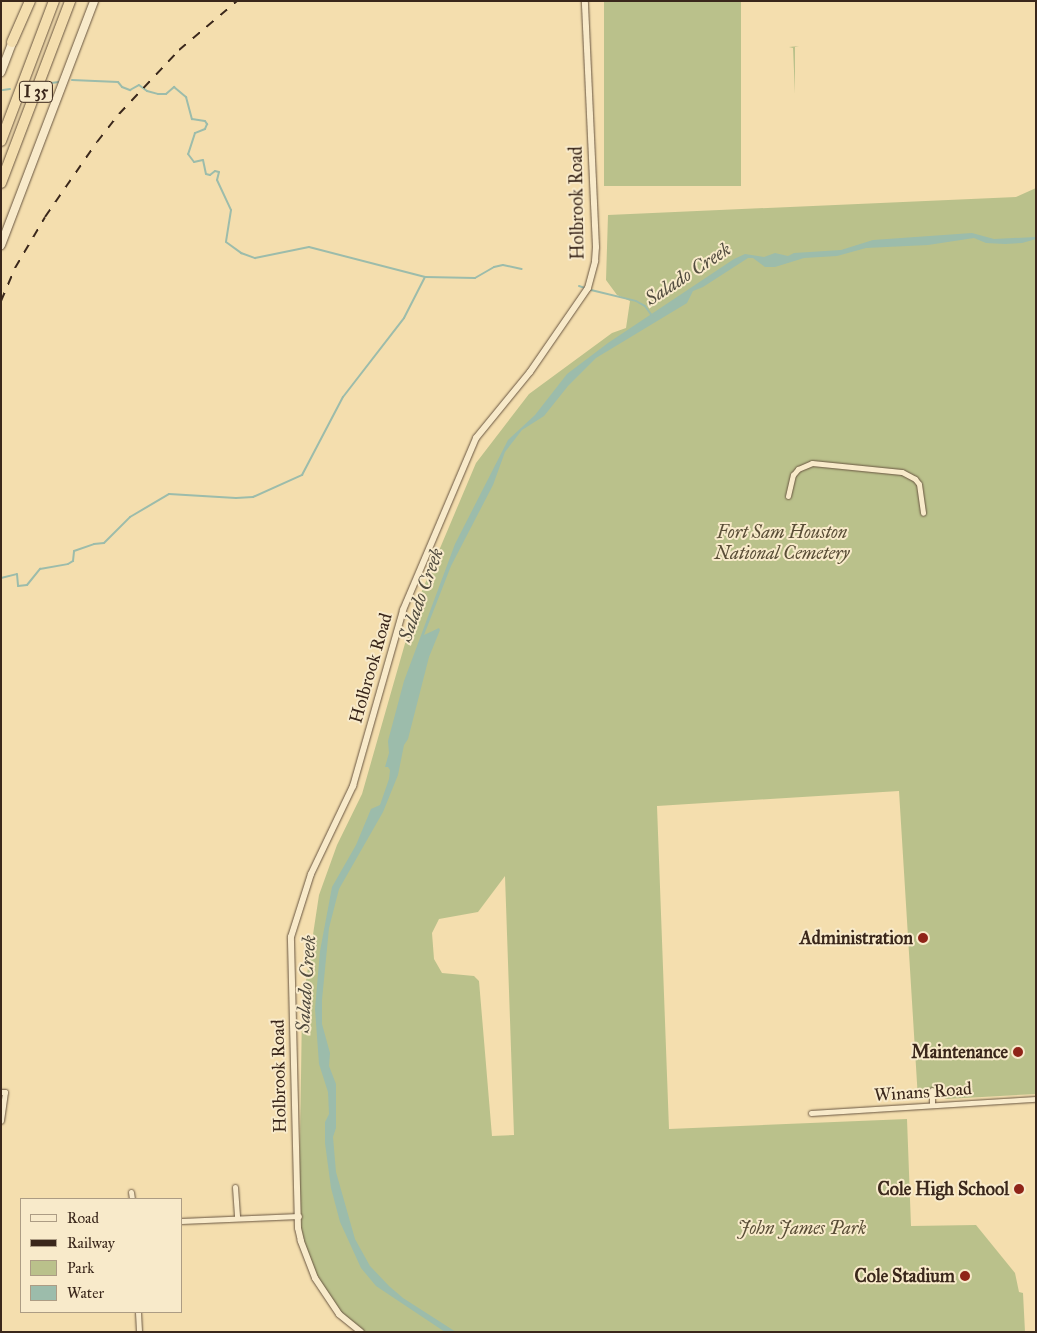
<!DOCTYPE html>
<html>
<head>
<meta charset="utf-8">
<style>
	body { margin:0 }
	#map { position:relative; width:1037px; height:1333px; overflow:hidden; background:#f4deae; font-family:"IM FELL Great Primer",serif }
	div>[style] { position:absolute }
	.green>* { inset:0; background:#bac18b; transform-origin:0 0 }
	.water>* { inset:0; background:#9cbcab }
	.stream>* { height:2px; margin:-1px; padding:0 1px; transform-origin:1px; border-radius:1px; background:#9cbcab }
	.roads { filter:drop-shadow(0 0 1px #685540) drop-shadow(0 0 1px #685540) }
	.minor>* { height:5px; margin:-2.5px; padding:0 2.5px; transform-origin:2.5px; border-radius:2.5px; background:#f8eaca }
	.tertiary>* { height:6px; margin:-3px; padding:0 3px; transform-origin:3px; border-radius:3px; background:#f8eaca }
	.secondary>* { height:8px; margin:-4px; padding:0 4px; transform-origin:4px; border-radius:4px; background:#f8eaca }
	.motorway>* { height:10px; margin:-5px; padding:0 5px; transform-origin:5px; border-radius:5px; background:#f4deae }
	.rail>* { height:2px; margin-top:-1px; transform-origin:0; background:repeating-linear-gradient(90deg,#3a271b 0 9px,transparent 0 18px) }
	.dots>* { width:14px; height:14px; translate:-50% -50%; box-sizing:border-box; border:2px solid #f8eaca; border-radius:50% }
	span { translate:-50% -50%; white-space:nowrap; text-align:center; line-height:1.15; -webkit-text-stroke:4px #f8eaca; paint-order:stroke }
	.shield-label span { padding:1px 4px; background:#f8eaca; border:1px solid; border-radius:4px; -webkit-text-stroke-width:0 }
	.shield-label { font-size:16px; color:#3a271b; font-weight:700 }
	.street-label { font-size:18px; color:#3a271b }
	.park-label { font-size:18px; color:#5a4e37; font-style:italic }
	.poi-label { font-size:18px; color:#3a271b; font-weight:700 }
	.right { translate:-100% -50%; text-align:right }
	.water-label { font-size:19px; color:#524c3f; font-style:italic }
	.frame { position:absolute; inset:0; border:2px solid #3a271b; pointer-events:none }
	.legend { position:absolute; left:20px; top:1198px; width:162px; height:115px; box-sizing:border-box; background:#f8eaca; border:1px solid #ac9c84; margin:0; padding:6px 9px; list-style:none; font-size:15px; color:#3a271b }
	.legend li { display:flex; align-items:center; gap:10px; height:25px }
	.legend b { width:25px; border:1px solid #ac9c84 }
</style>
</head>
<body>
<div id="map">
	<div class="green">
		<div style="left:604px;top:1px;width:137px;height:185px"></div>
		<div style="clip-path:polygon(799px 46px,795px 47px,795px 94px,793px 48px,789px 47px)"></div>
		<div style="clip-path:polygon(evenodd,1036px 188px,1036px 1094px,946px 1099px,936px 1090px,932px 1090px,918px 1099px,899px 791px,657px 806px,669px 1129px,907px 1119px,911px 1226px,976px 1225px,1015px 1273px,1019px 1292px,1023px 1293px,1025px 1332px,362px 1332px,345px 1320px,319px 1285px,305px 1254px,299px 1216px,302px 1007px,319px 895px,337px 845px,362px 794px,416px 605px,476px 463px,529px 394px,612px 333px,626px 328px,630px 301px,617px 295px,606px 280px,608px 215px,1016px 197px,1036px 188px,505px 876px,514px 1135px,492px 1136px,479px 981px,474px 976px,442px 973px,434px 959px,432px 933px,439px 919px,478px 912px,505px 876px)"></div>
	</div>
	<div class="water">
		<div style="clip-path:polygon(972px 233px,994px 239px,1036px 237px,1036px 239px,1022px 243px,1005px 244px,986px 243px,974px 238px,928px 245px,866px 248px,837px 256px,804px 258px,775px 267px,765px 267px,753px 258px,748px 258px,703px 287px,693px 291px,687px 303px,596px 358px,568px 386px,544px 416px,522px 430px,505px 452px,493px 485px,451px 566px,424px 635px,439px 628px,440px 630px,429px 657px,408px 739px,404px 745px,398px 775px,383px 812px,339px 889px,329px 928px,322px 1000px,322px 1024px,330px 1053px,329px 1066px,336px 1084px,336px 1128px,333px 1137px,336px 1172px,355px 1239px,370px 1266px,389px 1286px,403px 1298px,456px 1332px,445px 1332px,376px 1286px,361px 1268px,340px 1222px,331px 1188px,325px 1143px,325px 1122px,329px 1114px,328px 1092px,319px 1064px,315px 1009px,320px 951px,332px 887px,356px 845px,371px 809px,380px 805px,389px 779px,390px 770px,388px 767px,385px 767px,389px 753px,388px 741px,404px 681px,455px 544px,508px 440px,535px 415px,567px 374px,608px 343px,734px 259px,745px 254px,764px 257px,775px 253px,788px 256px,794px 253px,841px 250px,873px 240px)"></div>
	</div>
	<div class="stream">
		<div style="left:72px;top:80px;width:46px;rotate:2.5deg"></div>
		<div style="left:118px;top:82px;width:6px;rotate:51deg"></div>
		<div style="left:122px;top:87px;width:9px;rotate:21deg"></div>
		<div style="left:130px;top:90px;width:10px;rotate:-29deg"></div>
		<div style="left:139px;top:85px;width:10px;rotate:37deg"></div>
		<div style="left:147px;top:91px;width:11px;rotate:15deg"></div>
		<div style="left:158px;top:94px;width:8px"></div>
		<div style="left:166px;top:94px;width:11px;rotate:-41deg"></div>
		<div style="left:174px;top:87px;width:16px;rotate:40deg"></div>
		<div style="left:186px;top:97px;width:23px;rotate:75deg"></div>
		<div style="left:192px;top:119px;width:13px;rotate:9deg"></div>
		<div style="left:205px;top:121px;width:4px;rotate:56deg"></div>
		<div style="left:207px;top:124px;width:5px;rotate:112deg"></div>
		<div style="left:205px;top:129px;width:11px;rotate:158deg"></div>
		<div style="left:195px;top:133px;width:22px;rotate:108deg"></div>
		<div style="left:188px;top:154px;width:10px;rotate:53deg"></div>
		<div style="left:194px;top:162px;width:9px;rotate:-13deg"></div>
		<div style="left:203px;top:160px;width:14px;rotate:78deg"></div>
		<div style="left:206px;top:174px;width:4px;rotate:14deg"></div>
		<div style="left:210px;top:175px;width:6px;rotate:-39deg"></div>
		<div style="left:215px;top:171px;width:4px;rotate:14deg"></div>
		<div style="left:219px;top:172px;width:8px;rotate:104deg"></div>
		<div style="left:217px;top:180px;width:33px;rotate:65deg"></div>
		<div style="left:231px;top:210px;width:32px;rotate:99deg"></div>
		<div style="left:226px;top:242px;width:19px;rotate:36deg"></div>
		<div style="left:241px;top:253px;width:15px;rotate:20deg"></div>
		<div style="left:255px;top:258px;width:55px;rotate:-11.5deg"></div>
		<div style="left:309px;top:247px;width:120px;rotate:14.5deg"></div>
		<div style="left:51px;top:83px;width:8px;rotate:-7deg"></div>
		<div style="left:3px;top:90px;width:7px;rotate:-8deg"></div>
		<div style="left:579px;top:286px;width:6px;rotate:18deg"></div>
		<div style="left:591px;top:290px;width:46px;rotate:13.7deg"></div>
		<div style="left:636px;top:301px;width:10px;rotate:29deg"></div>
		<div style="left:645px;top:306px;width:14px;rotate:54deg"></div>
		<div style="left:1px;top:578px;width:16px;rotate:-14deg"></div>
		<div style="left:17px;top:574px;width:12px;rotate:85deg"></div>
		<div style="left:18px;top:586px;width:9px;rotate:-6deg"></div>
		<div style="left:27px;top:585px;width:21px;rotate:-51deg"></div>
		<div style="left:40px;top:569px;width:28px;rotate:-10deg"></div>
		<div style="left:68px;top:564px;width:6px;rotate:-31deg"></div>
		<div style="left:73px;top:561px;width:10px;rotate:-84deg"></div>
		<div style="left:74px;top:551px;width:21px;rotate:-19deg"></div>
		<div style="left:94px;top:544px;width:10px;rotate:-6deg"></div>
		<div style="left:104px;top:543px;width:37px;rotate:-45deg"></div>
		<div style="left:130px;top:517px;width:45px;rotate:-30.5deg"></div>
		<div style="left:169px;top:494px;width:67px;rotate:3.4deg"></div>
		<div style="left:236px;top:498px;width:17px;rotate:-3deg"></div>
		<div style="left:253px;top:497px;width:54px;rotate:-24.2deg"></div>
		<div style="left:302px;top:475px;width:88px;rotate:-62.3deg"></div>
		<div style="left:343px;top:397px;width:100px;rotate:-52.3deg"></div>
		<div style="left:404px;top:318px;width:46px;rotate:-62.9deg"></div>
		<div style="left:425px;top:277px;width:50px;rotate:1.1deg"></div>
		<div style="left:475px;top:278px;width:22px;rotate:-30deg"></div>
		<div style="left:494px;top:267px;width:9px;rotate:-13deg"></div>
		<div style="left:503px;top:265px;width:19px;rotate:12deg"></div>
	</div>
	<div class="roads">
		<div class="minor">
			<div style="left:788px;top:496px;width:22px;rotate:-77deg"></div>
			<div style="left:793px;top:475px;width:8px;rotate:-50deg"></div>
			<div style="left:798px;top:469px;width:15px;rotate:-23deg"></div>
			<div style="left:812px;top:463px;width:90px;rotate:5.7deg"></div>
			<div style="left:902px;top:472px;width:15px;rotate:28deg"></div>
			<div style="left:915px;top:479px;width:6px;rotate:51deg"></div>
			<div style="left:919px;top:484px;width:29px;rotate:82deg"></div>
			<div style="left:932px;top:1090px;width:14px;rotate:90deg"></div>
			<div style="left:1px;top:1092px;width:4px"></div>
			<div style="left:5px;top:1092px;width:29px;rotate:98deg"></div>
			<div style="left:811px;top:1113px;width:225px;rotate:-3.6deg"></div>
			<div style="left:235px;top:1187px;width:31px;rotate:86deg"></div>
			<div style="left:131px;top:1192px;width:7px;rotate:82deg"></div>
			<div style="left:181px;top:1221px;width:118px;rotate:-2.4deg"></div>
			<div style="left:138px;top:1312px;width:20px;rotate:87deg"></div>
		</div>
		<div class="tertiary">
			<div style="left:361px;top:1332px;width:28px;rotate:-141deg"></div>
			<div style="left:339px;top:1314px;width:43px;rotate:-123.7deg"></div>
			<div style="left:315px;top:1278px;width:40px;rotate:-111deg"></div>
			<div style="left:301px;top:1241px;width:13px;rotate:-103deg"></div>
			<div style="left:298px;top:1228px;width:291px;rotate:-91.4deg"></div>
			<div style="left:291px;top:937px;width:66px;rotate:-72.4deg"></div>
			<div style="left:311px;top:874px;width:98px;rotate:-64.5deg"></div>
			<div style="left:353px;top:786px;width:183px;rotate:-74.1deg"></div>
			<div style="left:403px;top:610px;width:187px;rotate:-67deg"></div>
			<div style="left:476px;top:438px;width:85px;rotate:-50.7deg"></div>
			<div style="left:530px;top:372px;width:102px;rotate:-55.4deg"></div>
			<div style="left:588px;top:288px;width:28px;rotate:-75deg"></div>
			<div style="left:595px;top:261px;width:14px;rotate:-86deg"></div>
			<div style="left:596px;top:247px;width:246px;rotate:-92.6deg"></div>
		</div>
		<div class="secondary">
			<div style="left:1px;top:72px;width:36px;rotate:-69deg"></div>
			<div style="left:1px;top:245px;width:261px;rotate:-69.1deg"></div>
		</div>
		<div class="motorway">
			<div style="left:12px;top:42px;width:45px;rotate:-66.3deg"></div>
			<div style="left:1px;top:141px;width:150px;rotate:-69.3deg"></div>
			<div style="left:1px;top:183px;width:195px;rotate:-69.2deg"></div>
		</div>
	</div>
	<div class="rail">
		<div style="left:1px;top:301px;width:36px;rotate:-67deg"></div>
		<div style="left:15px;top:268px;width:59px;rotate:-59.5deg"></div>
		<div style="left:45px;top:217px;width:91px;rotate:-55.3deg"></div>
		<div style="left:97px;top:142px;width:36px;rotate:-52deg"></div>
		<div style="left:119px;top:114px;width:88px;rotate:-46.8deg"></div>
		<div style="left:179px;top:50px;width:76px;rotate:-40.2deg"></div>
	</div>
	<div class="dots">
		<div style="left:923px;top:938px;background:#8f2418"></div>
		<div style="left:1018px;top:1052px;background:#8f2418"></div>
		<div style="left:1019px;top:1189px;background:#8f2418"></div>
		<div style="left:965px;top:1276px;background:#8f2418"></div>
	</div>
	<div class="shield-label">
		<span style="left:36px;top:92px">I 35</span>
	</div>
	<div class="street-label">
		<span style="left:577px;top:203px;rotate:-91deg">Holbrook Road</span>
		<span style="left:371px;top:668px;rotate:-74deg">Holbrook Road</span>
		<span style="left:279px;top:1076px;rotate:-91deg">Holbrook Road</span>
		<span style="left:923px;top:1092px;rotate:-4deg">Winans Road</span>
	</div>
	<div class="park-label">
		<span style="left:782px;top:543px">Fort Sam Houston<br>National Cemetery</span>
		<span style="left:802px;top:1228px">John James Park</span>
	</div>
	<div class="poi-label">
		<span class="right" style="left:913px;top:938px">Administration</span>
		<span class="right" style="left:1008px;top:1052px">Maintenance</span>
		<span class="right" style="left:1009px;top:1189px">Cole High School</span>
		<span class="right" style="left:955px;top:1276px">Cole Stadium</span>
	</div>
	<div class="water-label">
		<span style="left:688px;top:274px;rotate:-33deg">Salado Creek</span>
		<span style="left:421px;top:595px;rotate:-70deg">Salado Creek</span>
		<span style="left:306px;top:984px;rotate:-86deg">Salado Creek</span>
	</div>
	<div class="frame"></div>
	<ul class="legend">
	<li><b style="height:6px;background:#f8eaca"></b>Road</li>
	<li><b style="height:6px;background:#3a271b"></b>Railway</li>
	<li><b style="height:14px;background:#bac18b"></b>Park</li>
	<li><b style="height:14px;background:#9cbcab"></b>Water</li>
	</ul>
</div>
</body>
</html>
